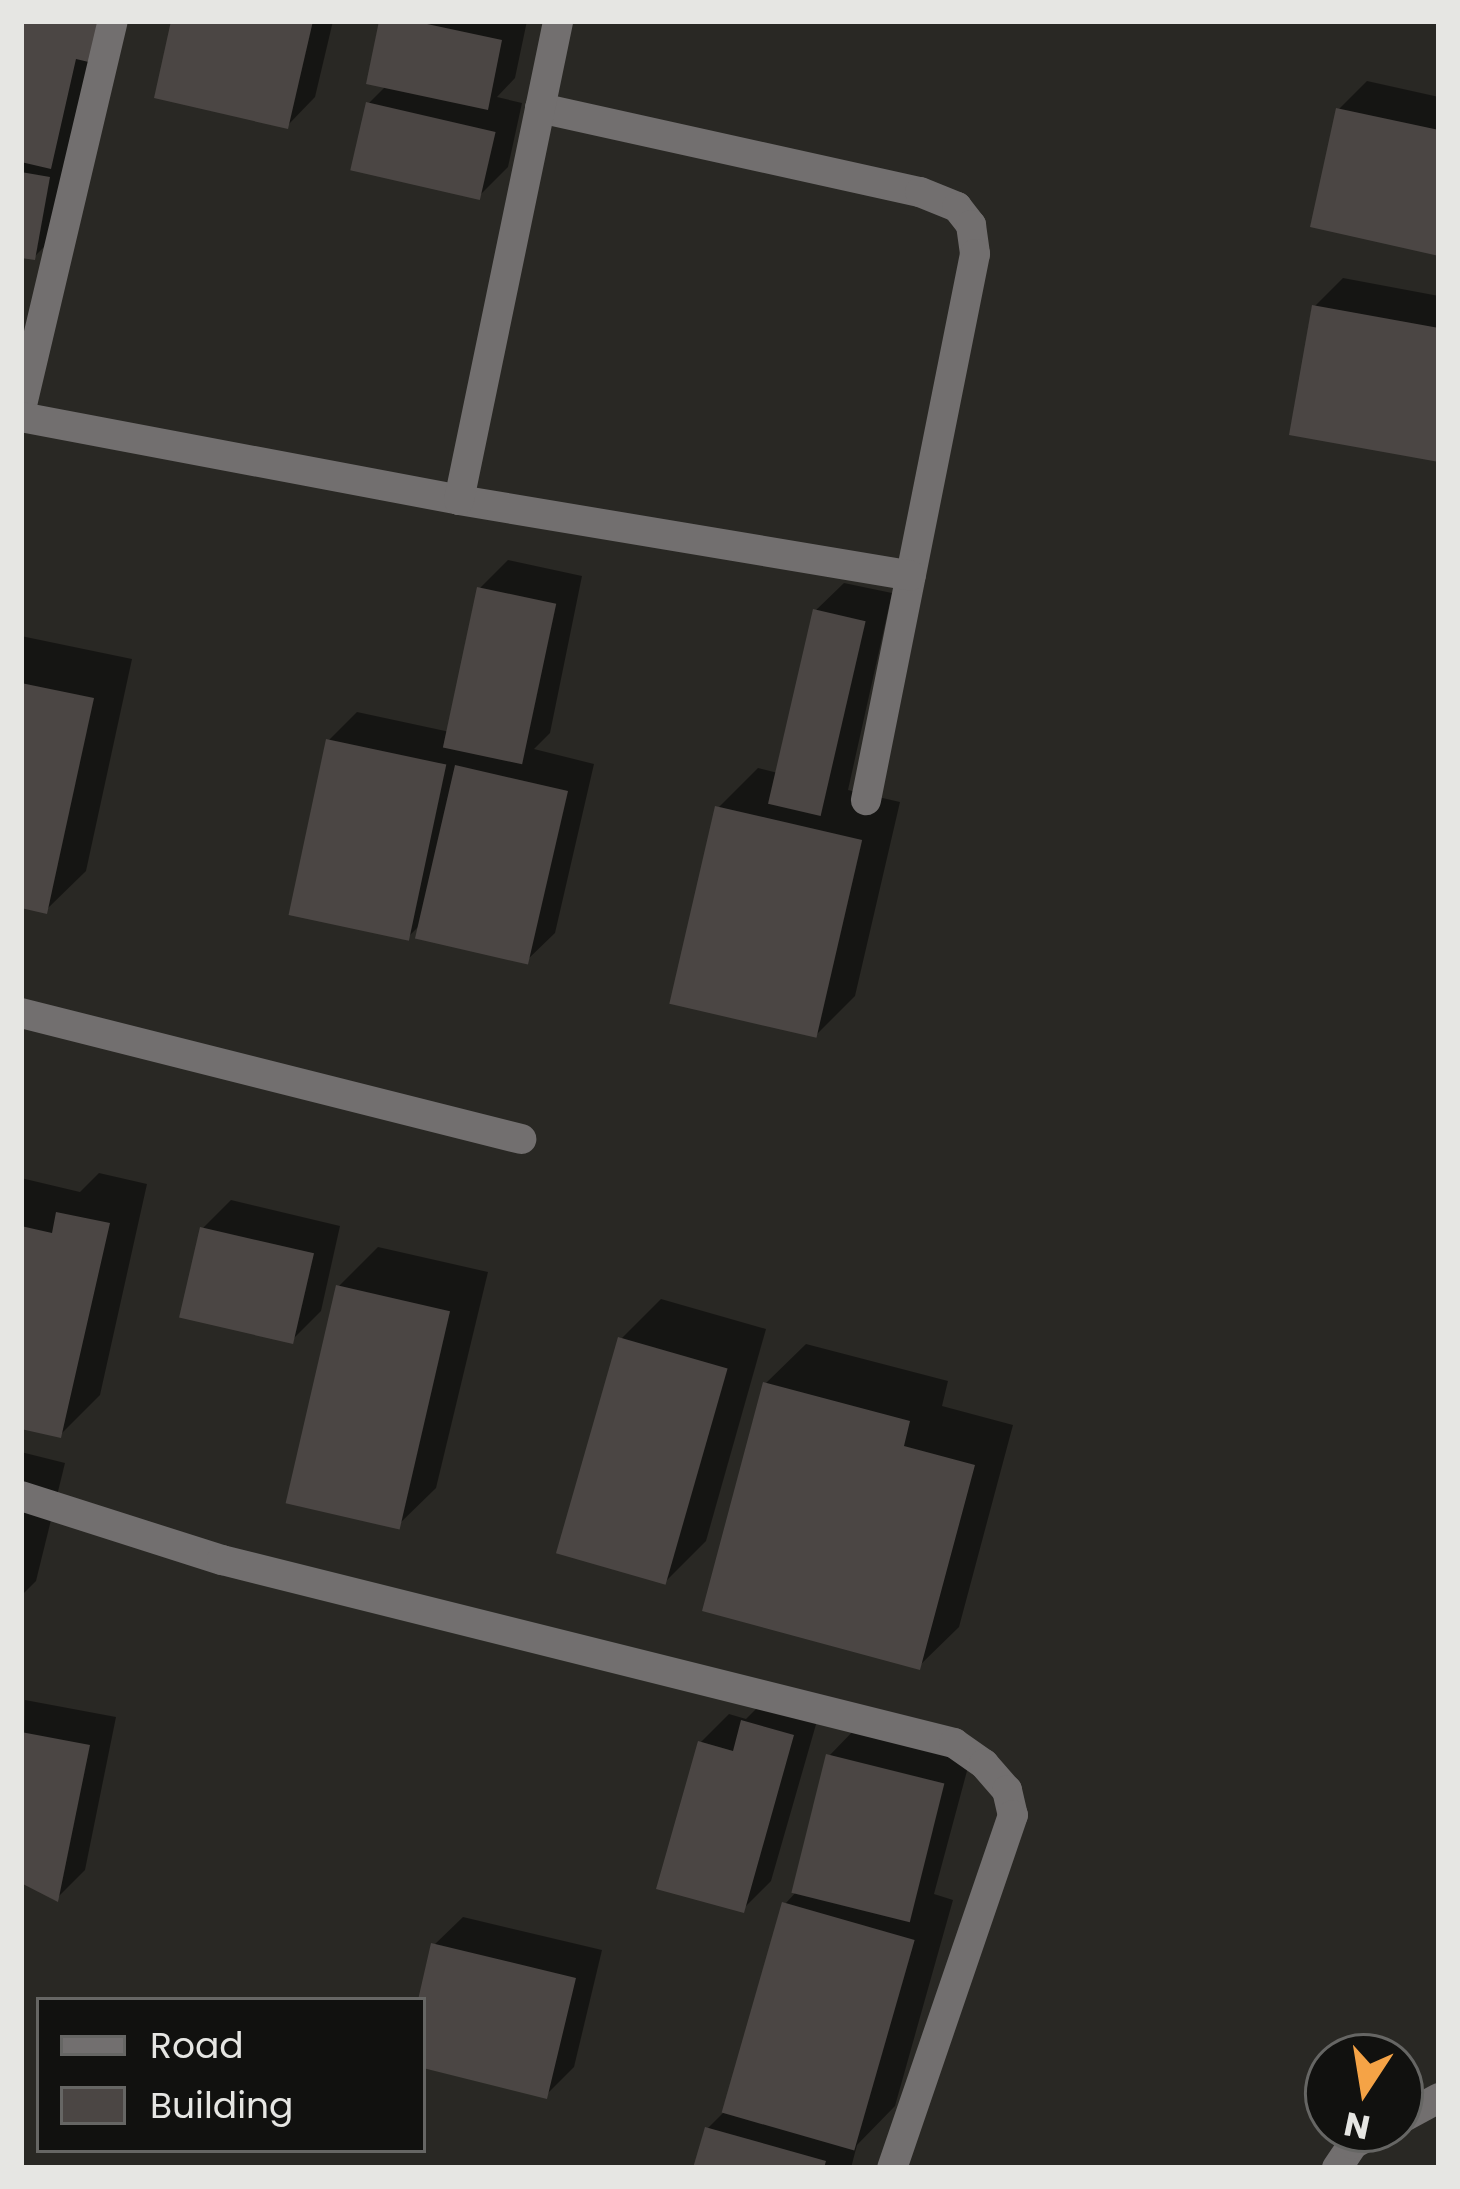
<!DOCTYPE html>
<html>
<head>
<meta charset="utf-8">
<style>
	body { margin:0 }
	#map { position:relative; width:1460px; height:2189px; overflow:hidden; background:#292824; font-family:Poppins,sans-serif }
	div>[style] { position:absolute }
	.shadow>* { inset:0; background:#0007 }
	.building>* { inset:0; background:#4b4644; transform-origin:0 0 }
	.minor>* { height:30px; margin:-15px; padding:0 15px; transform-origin:15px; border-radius:15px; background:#726f6f }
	span { translate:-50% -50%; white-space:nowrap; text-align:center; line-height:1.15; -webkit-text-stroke:9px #11110f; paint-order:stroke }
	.frame { position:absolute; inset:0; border:24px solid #e6e6e3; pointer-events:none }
	.legend { position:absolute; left:36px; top:1997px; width:390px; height:156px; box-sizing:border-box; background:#11110f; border:3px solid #666664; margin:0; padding:15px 21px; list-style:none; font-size:36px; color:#e6e6e3 }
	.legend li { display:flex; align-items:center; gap:24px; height:60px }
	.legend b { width:60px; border:3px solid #666664 }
	.north { position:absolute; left:1304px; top:2033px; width:120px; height:120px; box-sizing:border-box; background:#11110f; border:3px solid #666664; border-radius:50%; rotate:192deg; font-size:33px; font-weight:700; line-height:48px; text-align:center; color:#e6e6e3 }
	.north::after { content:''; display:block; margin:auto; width:42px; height:54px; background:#f5a346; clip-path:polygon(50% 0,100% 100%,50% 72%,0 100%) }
</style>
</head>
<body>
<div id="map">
	<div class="shadow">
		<div style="clip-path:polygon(21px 21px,131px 21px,108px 43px,62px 229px,34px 257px,21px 255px)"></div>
		<div style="clip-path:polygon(174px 21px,333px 21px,315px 97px,287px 126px)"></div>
		<div style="clip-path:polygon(382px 21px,527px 21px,515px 78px,497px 97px,522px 103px,508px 167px,479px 196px,369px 103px,387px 85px)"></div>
		<div style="clip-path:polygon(1367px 81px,1439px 97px,1439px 253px,1339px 109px)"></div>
		<div style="clip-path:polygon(1343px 278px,1439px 296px,1439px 459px,1314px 307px)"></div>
		<div style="clip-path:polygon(508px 560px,582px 576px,550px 733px,534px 749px,594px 764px,555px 933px,526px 961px,421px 924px,408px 937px,329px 740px,357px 712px,450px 732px,479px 589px)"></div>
		<div style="clip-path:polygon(844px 583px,892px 593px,848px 790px,900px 802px,855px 996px,815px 1036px,718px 808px,758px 768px,782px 774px,815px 611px)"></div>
		<div style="clip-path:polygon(21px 636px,132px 659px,86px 871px,46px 910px,21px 905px)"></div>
		<div style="clip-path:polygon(99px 1173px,147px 1184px,100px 1395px,60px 1435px,21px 1426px,21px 1178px,80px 1192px)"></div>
		<div style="clip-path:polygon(231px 1200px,340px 1226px,321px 1311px,293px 1339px,203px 1228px)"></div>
		<div style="clip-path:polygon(378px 1247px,488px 1272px,436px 1488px,396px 1527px,339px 1286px)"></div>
		<div style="clip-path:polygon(661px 1299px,766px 1329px,706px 1541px,666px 1581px,621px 1339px)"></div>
		<div style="clip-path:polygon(806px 1344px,948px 1381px,942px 1406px,1013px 1425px,959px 1627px,919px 1666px,766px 1383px)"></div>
		<div style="clip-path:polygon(21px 1452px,65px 1463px,36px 1581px,21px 1596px)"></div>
		<div style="clip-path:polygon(772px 1693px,821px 1707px,771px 1881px,743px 1909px,701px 1742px,729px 1714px,746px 1719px)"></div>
		<div style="clip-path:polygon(25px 1700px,116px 1717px,85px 1870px,57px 1898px,21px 1880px)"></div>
		<div style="clip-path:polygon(857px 1727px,971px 1756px,934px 1894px,953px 1900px,895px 2106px,857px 2145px,851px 2168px,696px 2168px,707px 2129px,730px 2106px,785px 1904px,797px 1891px,829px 1756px)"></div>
		<div style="clip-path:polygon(463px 1917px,602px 1950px,574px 2067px,546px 2095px,423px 2065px,421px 2000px,434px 1945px)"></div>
	</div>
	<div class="building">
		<div style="clip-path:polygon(21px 21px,103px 21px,93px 63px,76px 59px,51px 169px,21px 162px)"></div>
		<div style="clip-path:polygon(171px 21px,313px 21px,288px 129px,154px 98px)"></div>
		<div style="clip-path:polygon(379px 21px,413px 21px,502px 40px,488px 110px,366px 84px)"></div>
		<div style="left:366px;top:102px;width:133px;height:70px;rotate:13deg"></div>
		<div style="clip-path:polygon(1336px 108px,1439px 130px,1439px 256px,1310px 227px)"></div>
		<div style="clip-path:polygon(21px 172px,50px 177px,35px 260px,21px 258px)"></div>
		<div style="clip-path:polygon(1312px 305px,1439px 328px,1439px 462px,1289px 435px)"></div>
		<div style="left:477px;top:587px;width:81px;height:164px;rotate:12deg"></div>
		<div style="left:813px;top:609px;width:54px;height:200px;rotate:13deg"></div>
		<div style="clip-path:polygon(21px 683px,94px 698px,47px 914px,21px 908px)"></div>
		<div style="left:326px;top:739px;width:123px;height:180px;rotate:12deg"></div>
		<div style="left:455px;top:765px;width:116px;height:178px;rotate:13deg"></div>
		<div style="left:715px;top:806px;width:151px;height:203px;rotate:13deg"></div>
		<div style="clip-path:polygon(56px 1212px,110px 1223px,61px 1438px,21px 1429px,21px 1226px,52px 1233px)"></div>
		<div style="left:200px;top:1227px;width:117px;height:93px;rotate:13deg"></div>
		<div style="left:336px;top:1285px;width:117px;height:224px;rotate:13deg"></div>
		<div style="left:618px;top:1337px;width:114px;height:225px;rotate:16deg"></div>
		<div style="clip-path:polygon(763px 1382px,910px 1421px,904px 1446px,975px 1465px,920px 1670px,702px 1611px)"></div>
		<div style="clip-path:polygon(741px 1720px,794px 1735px,744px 1913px,656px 1889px,698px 1741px,733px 1751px)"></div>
		<div style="clip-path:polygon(21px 1732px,90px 1745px,58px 1902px,21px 1883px)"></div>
		<div style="left:826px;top:1754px;width:122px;height:143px;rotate:14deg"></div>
		<div style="left:782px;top:1902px;width:138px;height:219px;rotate:16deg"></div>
		<div style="clip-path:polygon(431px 1943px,576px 1978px,547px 2099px,423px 2068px,423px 2000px,418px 2000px)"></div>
		<div style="clip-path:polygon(705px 2127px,826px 2161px,824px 2168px,693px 2168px)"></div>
	</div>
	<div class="minor">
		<div style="left:540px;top:108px;width:389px;rotate:12.5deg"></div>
		<div style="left:920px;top:192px;width:40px;rotate:22deg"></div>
		<div style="left:957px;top:207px;width:23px;rotate:52deg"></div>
		<div style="left:971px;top:225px;width:29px;rotate:82deg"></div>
		<div style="left:975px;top:254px;width:557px;rotate:101.29deg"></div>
		<div style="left:21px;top:409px;width:399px;rotate:-76.7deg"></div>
		<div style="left:21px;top:417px;width:446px;rotate:10.7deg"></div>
		<div style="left:459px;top:500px;width:458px;rotate:9.5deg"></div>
		<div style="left:459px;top:500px;width:489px;rotate:-78.3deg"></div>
		<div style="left:21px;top:1013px;width:516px;rotate:14.14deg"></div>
		<div style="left:21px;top:1496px;width:211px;rotate:17.7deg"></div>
		<div style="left:222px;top:1560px;width:755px;rotate:14.04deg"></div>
		<div style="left:954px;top:1743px;width:37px;rotate:35deg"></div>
		<div style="left:984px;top:1764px;width:35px;rotate:49deg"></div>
		<div style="left:1007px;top:1790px;width:26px;rotate:77deg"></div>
		<div style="left:1013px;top:1815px;width:373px;rotate:108.9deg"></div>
		<div style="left:1400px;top:2119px;width:44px;rotate:-28.3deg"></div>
		<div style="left:1337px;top:2168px;width:29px;rotate:-56deg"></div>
		<div style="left:1353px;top:2144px;width:32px;rotate:-28deg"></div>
	</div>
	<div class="frame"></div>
	<ul class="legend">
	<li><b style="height:15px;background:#726f6f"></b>Road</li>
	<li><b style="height:33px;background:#4b4644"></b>Building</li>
	</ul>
	<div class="north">N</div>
</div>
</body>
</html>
